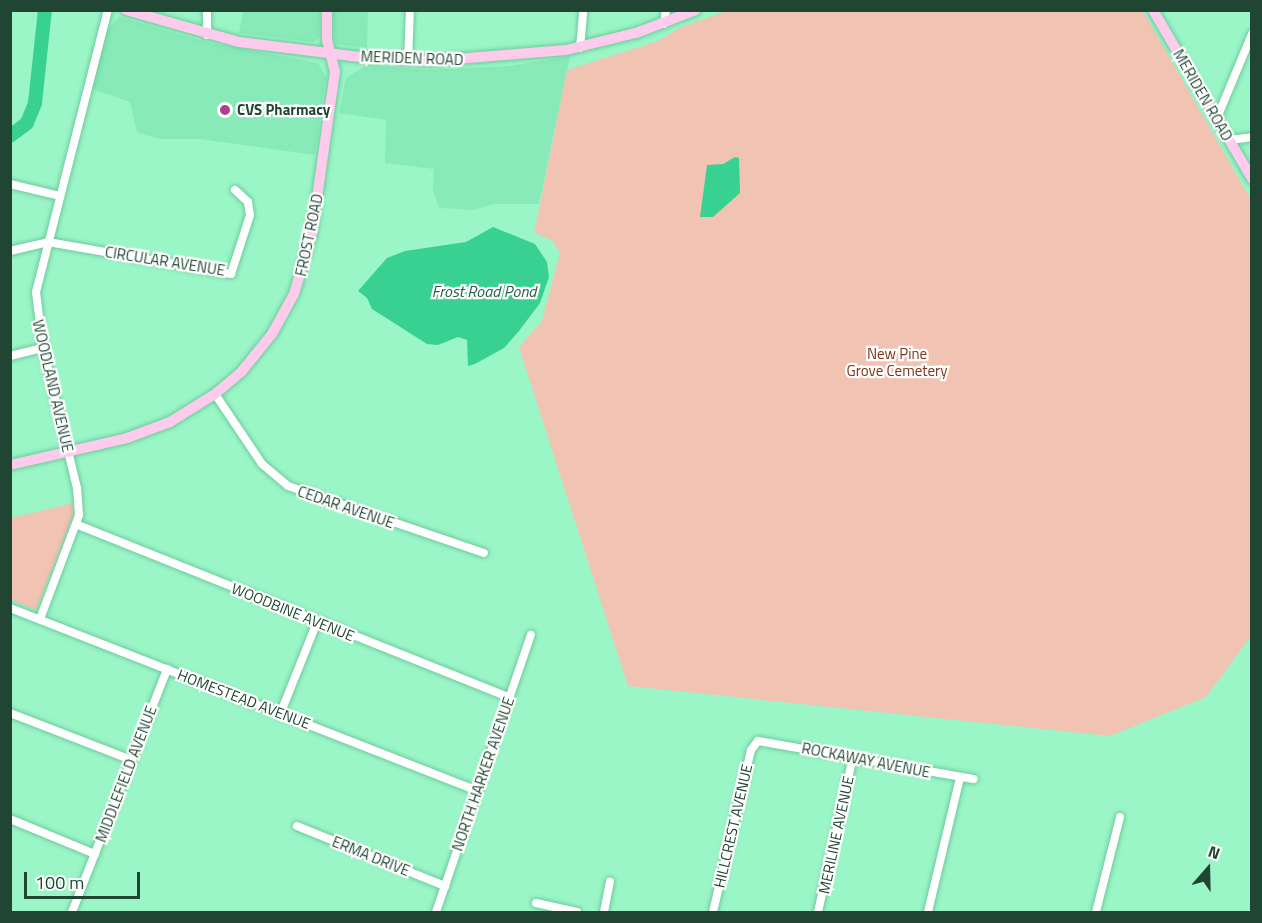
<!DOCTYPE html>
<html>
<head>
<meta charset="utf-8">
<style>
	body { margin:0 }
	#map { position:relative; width:1262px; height:923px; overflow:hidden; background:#9bf6c7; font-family:"Titillium Web",sans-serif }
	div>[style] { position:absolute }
	.built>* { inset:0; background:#87eab8 }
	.green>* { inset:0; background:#f1c3b3 }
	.water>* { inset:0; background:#39d192 }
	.river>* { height:14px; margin:-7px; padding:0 7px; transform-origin:7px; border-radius:7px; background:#39d192 }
	.roads { filter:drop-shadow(0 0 2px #70ca9e) drop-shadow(0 0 2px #70ca9e) }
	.minor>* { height:8px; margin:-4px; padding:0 4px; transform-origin:4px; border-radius:4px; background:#fff }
	.major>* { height:10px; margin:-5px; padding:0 5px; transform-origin:5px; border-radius:5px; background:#fdccec }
	.dots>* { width:16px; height:16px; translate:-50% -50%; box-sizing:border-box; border:3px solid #fff; border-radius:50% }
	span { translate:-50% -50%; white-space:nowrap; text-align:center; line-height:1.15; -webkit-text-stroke:4.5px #fff; paint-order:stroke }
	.street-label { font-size:15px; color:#204633 }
	.poi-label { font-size:15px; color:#204633; font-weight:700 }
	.left { translate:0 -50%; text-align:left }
	.park-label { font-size:15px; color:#7d3315 }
	.water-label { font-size:16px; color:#265e44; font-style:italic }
	.frame { position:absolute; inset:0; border:12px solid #204633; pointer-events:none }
	.north { position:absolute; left:1178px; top:839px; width:60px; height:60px; -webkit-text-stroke:4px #fff; paint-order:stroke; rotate:20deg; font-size:16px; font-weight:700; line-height:24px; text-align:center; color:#204633 }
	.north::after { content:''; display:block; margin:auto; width:21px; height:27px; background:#204633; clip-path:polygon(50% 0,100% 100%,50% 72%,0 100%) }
	.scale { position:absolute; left:24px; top:872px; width:116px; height:27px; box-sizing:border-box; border:3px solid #204633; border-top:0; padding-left:8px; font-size:18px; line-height:21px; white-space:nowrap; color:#204633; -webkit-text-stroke:4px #fff; paint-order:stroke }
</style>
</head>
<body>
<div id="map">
	<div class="built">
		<div style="clip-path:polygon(243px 11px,320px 11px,319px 38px,313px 42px,239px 33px)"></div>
		<div style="clip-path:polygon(333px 11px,368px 11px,367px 48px,335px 44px)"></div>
		<div style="clip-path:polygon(119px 17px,206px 42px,318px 63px,326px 77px,315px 155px,200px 139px,160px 139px,137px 132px,130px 102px,92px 89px,109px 28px)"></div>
		<div style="clip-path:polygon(570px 56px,539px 204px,493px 204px,474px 210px,439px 208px,433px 191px,434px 169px,385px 163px,386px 120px,339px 113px,346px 78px,367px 65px,427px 70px,510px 66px)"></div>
	</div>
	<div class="green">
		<div style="clip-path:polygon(727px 11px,1143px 11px,1251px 200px,1251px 636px,1206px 697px,1110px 736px,628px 686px,519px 347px,542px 321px,560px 253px,552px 240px,534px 233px,567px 70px,658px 41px,679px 28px)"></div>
		<div style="clip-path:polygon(73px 503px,73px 518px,36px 610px,11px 600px,11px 518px)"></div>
	</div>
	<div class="water">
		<div style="clip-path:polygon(735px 157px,739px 158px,740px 193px,713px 217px,700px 217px,707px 165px,723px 164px)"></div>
		<div style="clip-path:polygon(493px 227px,535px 244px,547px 262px,549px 277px,540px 303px,519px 331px,504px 348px,475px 364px,468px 366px,467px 340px,458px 337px,438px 345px,427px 344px,372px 309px,367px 298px,358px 291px,387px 258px,405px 251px,466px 242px)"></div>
	</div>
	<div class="river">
		<div style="left:10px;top:136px;width:21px;rotate:-37deg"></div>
		<div style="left:27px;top:123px;width:22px;rotate:-68deg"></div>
		<div style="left:35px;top:103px;width:94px;rotate:-83.9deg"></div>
	</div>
	<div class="roads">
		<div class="minor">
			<div style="left:664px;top:24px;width:14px;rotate:-82deg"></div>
			<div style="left:207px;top:35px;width:25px;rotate:-90deg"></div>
			<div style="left:580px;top:48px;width:38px;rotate:-85deg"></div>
			<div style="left:408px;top:61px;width:51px;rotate:-87.8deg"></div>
			<div style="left:1217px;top:118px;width:91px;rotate:-67.4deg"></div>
			<div style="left:1229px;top:140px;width:23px;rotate:-7deg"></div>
			<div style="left:10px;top:184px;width:51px;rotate:13.5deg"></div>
			<div style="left:10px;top:251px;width:39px;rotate:-13deg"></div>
			<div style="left:48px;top:242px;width:186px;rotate:9.9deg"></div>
			<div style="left:231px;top:274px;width:62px;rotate:-72.1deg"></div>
			<div style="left:250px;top:215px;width:13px;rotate:-99deg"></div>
			<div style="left:248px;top:202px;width:18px;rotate:-137deg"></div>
			<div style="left:10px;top:356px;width:34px;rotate:-14deg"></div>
			<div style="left:215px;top:394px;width:84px;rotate:56.1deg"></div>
			<div style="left:262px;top:464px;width:34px;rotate:40deg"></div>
			<div style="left:288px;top:486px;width:207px;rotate:18.9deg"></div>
			<div style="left:78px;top:525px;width:464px;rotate:21.8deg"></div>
			<div style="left:10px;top:608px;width:503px;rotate:21.36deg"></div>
			<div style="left:40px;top:619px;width:111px;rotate:-69.4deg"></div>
			<div style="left:79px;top:515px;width:27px;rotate:-94deg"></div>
			<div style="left:77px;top:488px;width:144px;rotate:-103.7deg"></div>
			<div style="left:43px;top:348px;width:56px;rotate:-97.1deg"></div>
			<div style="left:36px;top:292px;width:291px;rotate:-75.7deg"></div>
			<div style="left:281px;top:712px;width:97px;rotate:-68.2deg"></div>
			<div style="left:10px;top:713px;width:131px;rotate:21.1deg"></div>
			<div style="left:10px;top:819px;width:92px;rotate:22.4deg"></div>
			<div style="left:297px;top:826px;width:160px;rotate:22.1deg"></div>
			<div style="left:536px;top:903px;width:42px;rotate:12.4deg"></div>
			<div style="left:72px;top:912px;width:261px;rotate:-68.6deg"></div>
			<div style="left:436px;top:912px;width:293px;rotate:-71.1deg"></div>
			<div style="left:604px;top:912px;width:31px;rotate:-79deg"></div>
			<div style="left:713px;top:912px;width:166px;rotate:-76.8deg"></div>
			<div style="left:751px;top:750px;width:11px;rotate:-52deg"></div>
			<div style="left:758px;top:741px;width:219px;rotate:10deg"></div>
			<div style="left:818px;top:912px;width:159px;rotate:-77.3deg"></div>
			<div style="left:928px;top:912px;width:138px;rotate:-76.6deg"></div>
			<div style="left:1096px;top:912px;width:98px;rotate:-75.8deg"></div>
		</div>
		<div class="major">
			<div style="left:126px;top:10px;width:117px;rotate:15.8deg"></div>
			<div style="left:239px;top:42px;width:122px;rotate:7.1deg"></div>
			<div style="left:360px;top:57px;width:71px;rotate:3.2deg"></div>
			<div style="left:431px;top:61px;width:135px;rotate:-4.7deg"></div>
			<div style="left:566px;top:50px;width:72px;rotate:-13.7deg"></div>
			<div style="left:636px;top:33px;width:64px;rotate:-21deg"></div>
			<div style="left:1153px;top:10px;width:196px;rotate:59.6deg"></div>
			<div style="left:10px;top:465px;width:120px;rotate:-13deg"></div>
			<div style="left:127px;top:438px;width:46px;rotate:-20.4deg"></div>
			<div style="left:170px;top:422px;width:53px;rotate:-31.9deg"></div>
			<div style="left:215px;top:394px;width:35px;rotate:-40deg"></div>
			<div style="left:242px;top:371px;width:48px;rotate:-51deg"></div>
			<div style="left:272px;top:334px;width:46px;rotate:-61.2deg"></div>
			<div style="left:294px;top:294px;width:64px;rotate:-73.6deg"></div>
			<div style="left:312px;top:233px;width:163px;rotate:-81.9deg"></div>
			<div style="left:335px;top:72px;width:33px;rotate:-104deg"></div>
			<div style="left:327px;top:40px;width:30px;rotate:-90deg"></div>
		</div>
	</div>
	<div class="dots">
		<div style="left:225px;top:110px;background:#b43c92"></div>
	</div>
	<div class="street-label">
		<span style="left:412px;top:58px;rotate:2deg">MERIDEN ROAD</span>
		<span style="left:1203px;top:95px;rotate:60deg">MERIDEN ROAD</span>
		<span style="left:309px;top:235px;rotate:-78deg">FROST ROAD</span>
		<span style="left:165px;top:261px;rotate:9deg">CIRCULAR AVENUE</span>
		<span style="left:53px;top:386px;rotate:77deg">WOODLAND AVENUE</span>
		<span style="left:346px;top:507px;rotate:19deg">CEDAR AVENUE</span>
		<span style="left:293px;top:612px;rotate:22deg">WOODBINE AVENUE</span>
		<span style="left:244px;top:699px;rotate:21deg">HOMESTEAD AVENUE</span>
		<span style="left:866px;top:760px;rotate:11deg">ROCKAWAY AVENUE</span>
		<span style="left:126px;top:774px;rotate:-69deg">MIDDLEFIELD AVENUE</span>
		<span style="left:483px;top:774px;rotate:-71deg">NORTH HARKER AVENUE</span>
		<span style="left:733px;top:826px;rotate:-77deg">HILLCREST AVENUE</span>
		<span style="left:836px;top:835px;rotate:-78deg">MERILINE AVENUE</span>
		<span style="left:371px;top:856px;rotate:22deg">ERMA DRIVE</span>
	</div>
	<div class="poi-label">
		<span class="left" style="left:237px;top:110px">CVS Pharmacy</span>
	</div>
	<div class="park-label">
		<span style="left:897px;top:362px">New Pine<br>Grove Cemetery</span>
	</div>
	<div class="water-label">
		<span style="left:484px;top:291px">Frost Road Pond</span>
	</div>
	<div class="frame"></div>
	<div class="north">N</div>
	<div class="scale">100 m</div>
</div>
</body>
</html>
